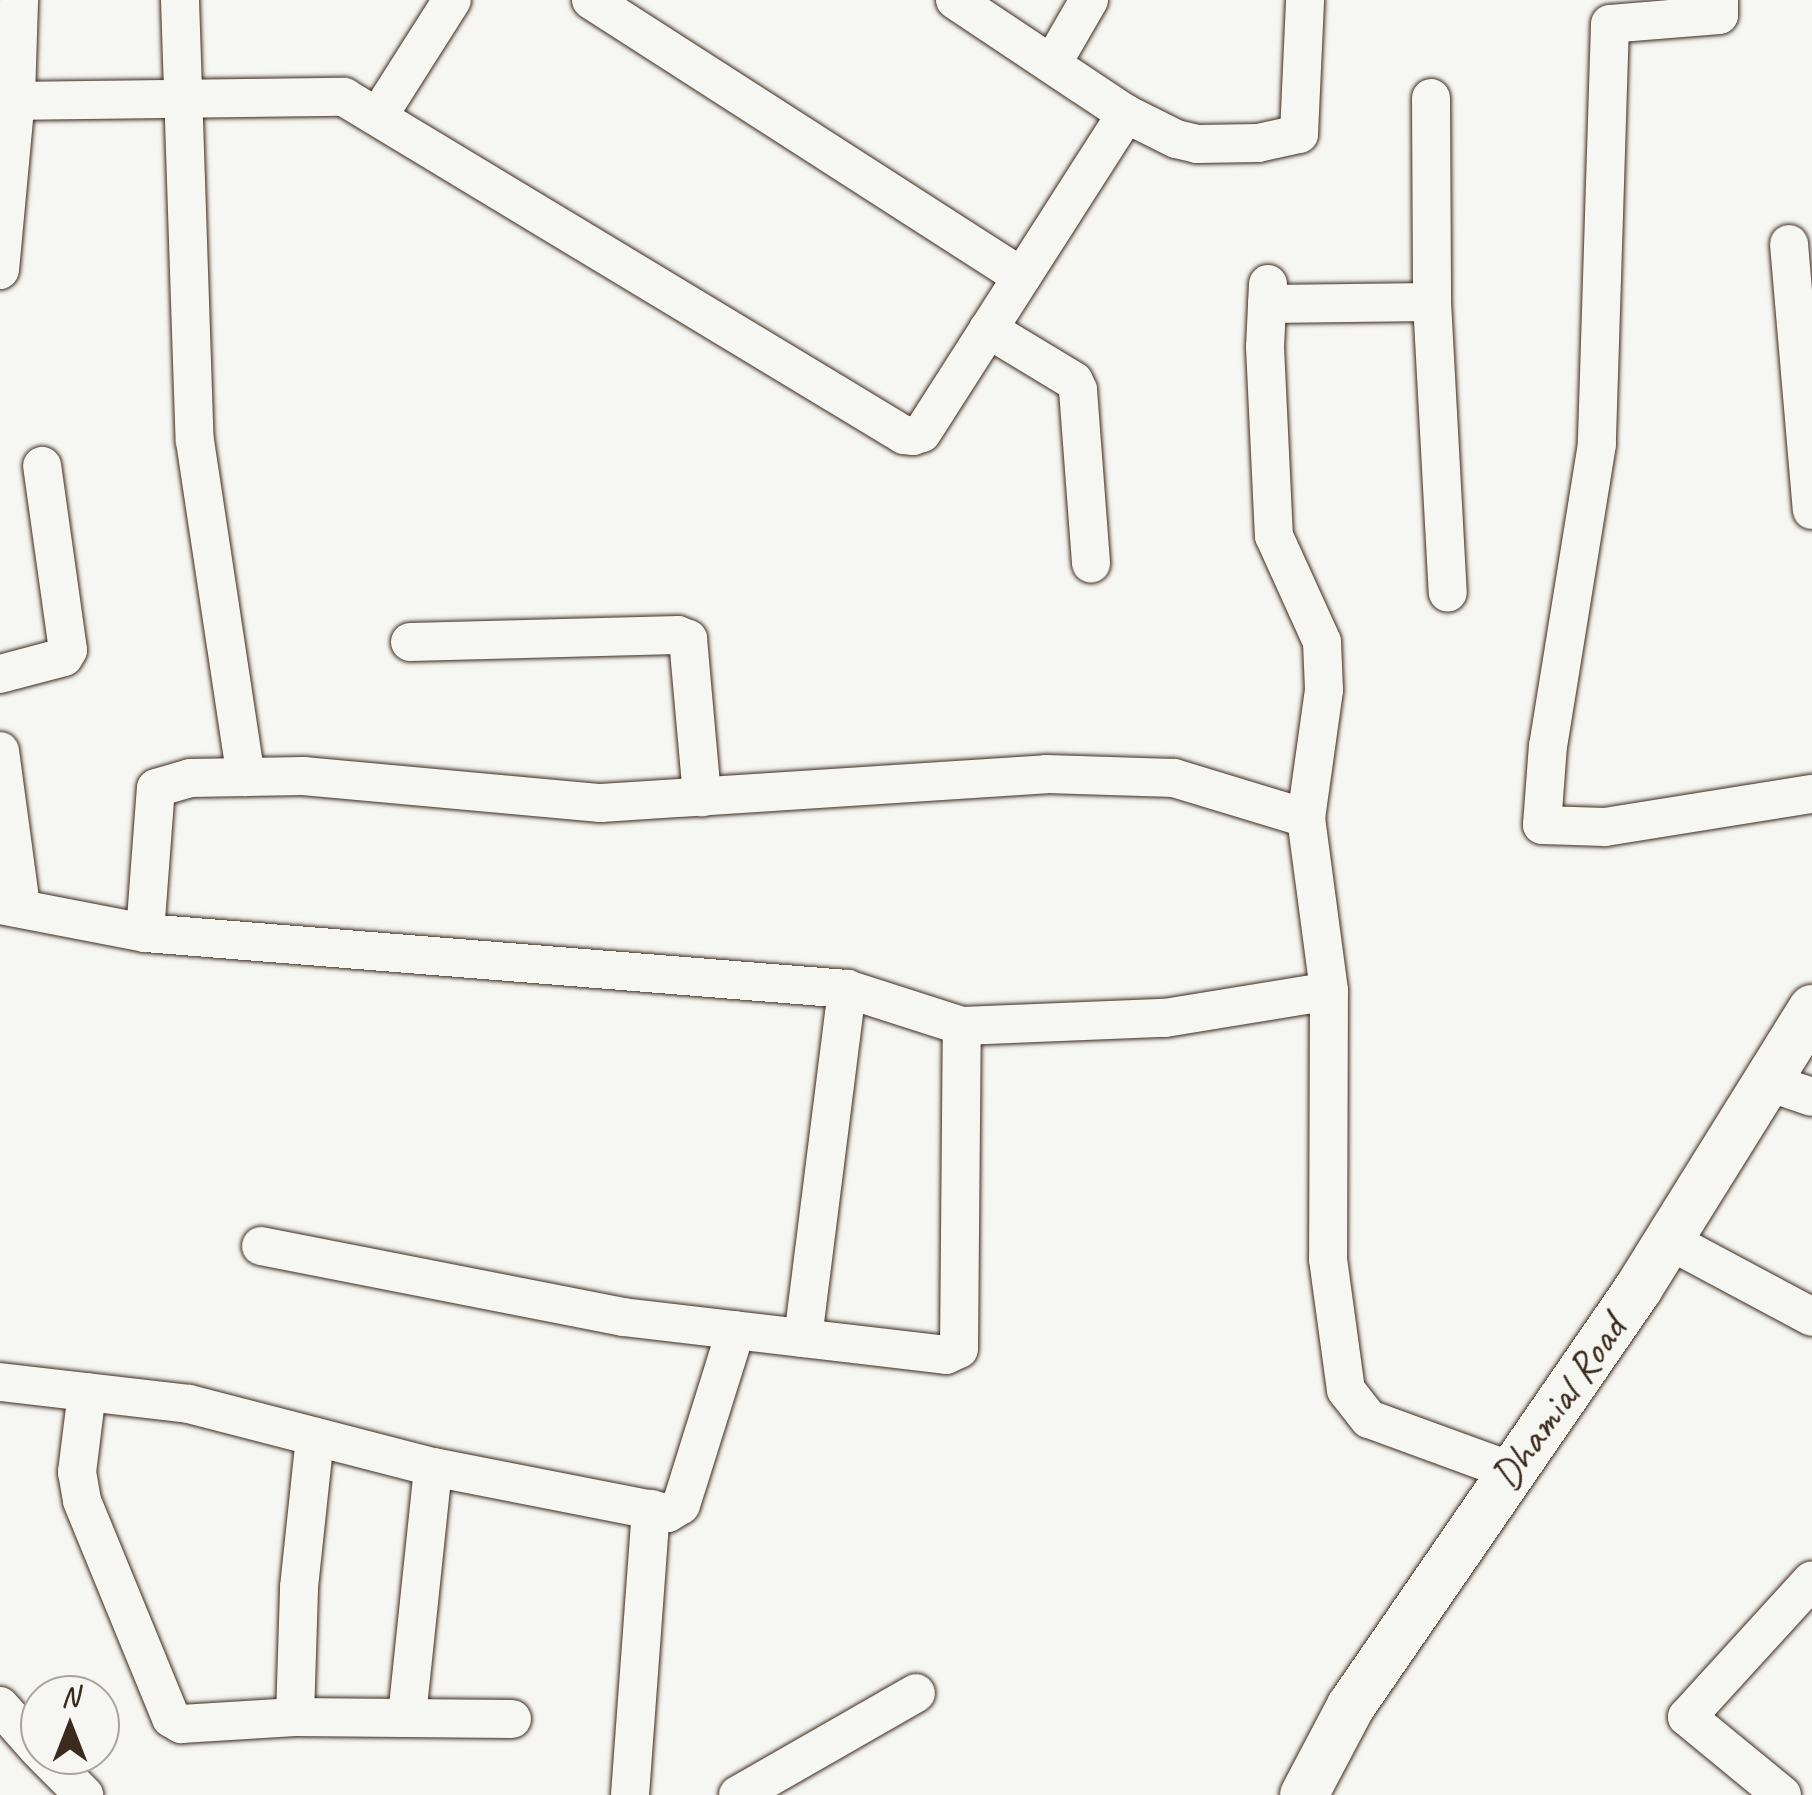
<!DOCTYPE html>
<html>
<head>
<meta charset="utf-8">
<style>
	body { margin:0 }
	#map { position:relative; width:1812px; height:1795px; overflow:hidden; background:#f6f6f2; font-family:Caveat,sans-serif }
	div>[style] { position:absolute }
	.roads { filter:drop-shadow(0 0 2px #3b2a1e) drop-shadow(0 0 2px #3b2a1e) }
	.minor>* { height:38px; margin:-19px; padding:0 19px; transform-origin:19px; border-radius:19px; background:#f6f6f2 }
	.major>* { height:48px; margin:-24px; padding:0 24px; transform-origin:24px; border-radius:24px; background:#f6f6f2 }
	span { translate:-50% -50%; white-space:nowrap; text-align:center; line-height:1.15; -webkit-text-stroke:8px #f6f6f2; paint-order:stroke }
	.street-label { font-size:42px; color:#3b2a1e }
	.north { position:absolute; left:20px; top:1675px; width:100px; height:100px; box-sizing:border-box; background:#f6f6f2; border:2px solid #aba49d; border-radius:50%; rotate:0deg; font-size:28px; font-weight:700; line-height:40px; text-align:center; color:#3b2a1e }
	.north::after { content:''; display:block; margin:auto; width:35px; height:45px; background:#3b2a1e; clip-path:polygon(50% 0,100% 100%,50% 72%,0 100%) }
</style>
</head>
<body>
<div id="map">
	<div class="roads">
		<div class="minor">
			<div style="left:180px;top:0;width:441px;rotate:88.1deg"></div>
			<div style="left:195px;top:441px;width:340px;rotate:81.4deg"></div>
			<div style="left:591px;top:0;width:512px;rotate:32.73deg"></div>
			<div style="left:955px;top:0;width:206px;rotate:33.7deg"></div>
			<div style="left:1126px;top:114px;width:56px;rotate:26.6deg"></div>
			<div style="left:1176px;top:139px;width:22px;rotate:13deg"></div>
			<div style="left:1197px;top:144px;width:61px;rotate:-0.9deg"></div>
			<div style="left:1258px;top:143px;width:42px;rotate:-12.4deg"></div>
			<div style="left:1299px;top:134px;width:134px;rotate:-87.4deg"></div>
			<div style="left:1719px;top:0;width:15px;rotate:90deg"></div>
			<div style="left:1719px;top:15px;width:109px;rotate:175.3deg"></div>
			<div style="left:1610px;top:24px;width:420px;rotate:91.8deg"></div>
			<div style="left:1597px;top:444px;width:305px;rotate:99.2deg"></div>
			<div style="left:1548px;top:745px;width:80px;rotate:94.3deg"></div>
			<div style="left:1542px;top:825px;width:63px;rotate:1.8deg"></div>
			<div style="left:1605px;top:827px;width:210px;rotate:-9.1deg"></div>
			<div style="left:1052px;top:64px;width:74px;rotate:-60deg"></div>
			<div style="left:1431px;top:98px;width:204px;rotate:89.7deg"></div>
			<div style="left:1432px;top:302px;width:291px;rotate:86.9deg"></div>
			<div style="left:0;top:101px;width:344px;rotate:-0.7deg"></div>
			<div style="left:344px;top:97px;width:654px;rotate:31.11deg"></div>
			<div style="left:904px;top:435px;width:9px;rotate:6deg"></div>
			<div style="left:913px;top:436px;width:9px;rotate:-18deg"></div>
			<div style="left:922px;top:433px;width:379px;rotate:-57.4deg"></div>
			<div style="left:379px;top:115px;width:136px;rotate:-57.6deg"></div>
			<div style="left:1789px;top:244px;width:267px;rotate:85.1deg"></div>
			<div style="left:0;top:270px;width:173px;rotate:-84.7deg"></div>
			<div style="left:16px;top:98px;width:98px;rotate:-88.2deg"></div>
			<div style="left:1268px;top:284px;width:63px;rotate:92.7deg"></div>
			<div style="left:1265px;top:347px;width:189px;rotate:87.3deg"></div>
			<div style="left:1274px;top:536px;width:116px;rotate:65.6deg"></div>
			<div style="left:1322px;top:642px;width:48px;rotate:87.6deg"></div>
			<div style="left:1324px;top:690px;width:129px;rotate:98deg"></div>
			<div style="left:1267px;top:304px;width:165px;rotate:-0.7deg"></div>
			<div style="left:988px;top:329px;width:100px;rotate:31.2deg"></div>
			<div style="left:1074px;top:381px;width:10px;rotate:66deg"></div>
			<div style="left:1078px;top:390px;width:174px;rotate:85.7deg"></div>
			<div style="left:410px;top:642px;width:268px;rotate:-1.5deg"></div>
			<div style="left:678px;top:635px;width:11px;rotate:22deg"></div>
			<div style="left:688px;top:639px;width:159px;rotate:84.9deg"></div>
			<div style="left:0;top:674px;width:66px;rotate:-14.9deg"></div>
			<div style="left:64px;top:657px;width:8px;rotate:-60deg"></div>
			<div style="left:68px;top:650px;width:186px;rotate:-98deg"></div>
			<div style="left:0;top:751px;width:157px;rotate:82.3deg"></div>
			<div style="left:0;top:905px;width:148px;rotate:10.9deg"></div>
			<div style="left:145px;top:933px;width:704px;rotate:4.56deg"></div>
			<div style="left:847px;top:989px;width:121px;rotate:17.8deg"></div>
			<div style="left:962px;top:1026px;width:203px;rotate:-2.3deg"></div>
			<div style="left:1165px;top:1018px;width:166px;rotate:-9.3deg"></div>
			<div style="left:145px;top:933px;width:145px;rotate:-85.7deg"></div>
			<div style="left:156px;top:788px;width:35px;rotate:-16deg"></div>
			<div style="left:190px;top:778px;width:113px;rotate:-1deg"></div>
			<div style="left:303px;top:776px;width:299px;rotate:5.2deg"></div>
			<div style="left:601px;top:803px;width:446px;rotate:-3.7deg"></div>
			<div style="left:1046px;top:774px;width:128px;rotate:1.8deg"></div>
			<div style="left:1174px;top:778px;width:138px;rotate:16.9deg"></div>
			<div style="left:1306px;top:818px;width:175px;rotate:82.4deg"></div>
			<div style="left:1329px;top:991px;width:268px;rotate:90.2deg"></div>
			<div style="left:1328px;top:1259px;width:132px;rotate:82.2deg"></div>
			<div style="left:1346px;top:1390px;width:37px;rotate:52deg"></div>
			<div style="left:1369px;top:1419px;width:151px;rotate:20.1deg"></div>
			<div style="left:1768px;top:1082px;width:46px;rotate:18.8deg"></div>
			<div style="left:1668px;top:1240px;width:163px;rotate:28.1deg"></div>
			<div style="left:261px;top:1246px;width:369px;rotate:11.1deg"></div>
			<div style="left:623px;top:1317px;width:325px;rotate:6.7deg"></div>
			<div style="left:946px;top:1355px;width:14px;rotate:-25deg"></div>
			<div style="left:959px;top:1349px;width:323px;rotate:-89.5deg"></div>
			<div style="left:803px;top:1338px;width:352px;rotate:-82.8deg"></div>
			<div style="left:0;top:1382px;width:190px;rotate:6.6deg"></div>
			<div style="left:189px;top:1404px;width:252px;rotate:14.5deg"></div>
			<div style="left:433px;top:1467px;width:239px;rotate:11.1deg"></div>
			<div style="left:668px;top:1513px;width:15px;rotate:-32deg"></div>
			<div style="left:681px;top:1505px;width:183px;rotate:-72.6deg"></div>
			<div style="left:87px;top:1392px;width:81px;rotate:97.1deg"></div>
			<div style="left:77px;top:1472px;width:29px;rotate:80deg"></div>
			<div style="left:82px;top:1501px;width:235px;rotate:67.7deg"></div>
			<div style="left:171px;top:1718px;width:12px;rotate:31deg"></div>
			<div style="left:181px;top:1724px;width:114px;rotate:-3.5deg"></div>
			<div style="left:295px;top:1717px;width:217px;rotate:0.5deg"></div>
			<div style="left:0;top:1706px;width:60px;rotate:48.4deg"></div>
			<div style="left:407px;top:1716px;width:250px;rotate:-84deg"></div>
			<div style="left:295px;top:1717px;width:130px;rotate:-88.2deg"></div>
			<div style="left:299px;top:1587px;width:151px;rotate:-83.9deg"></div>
			<div style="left:44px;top:1755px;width:57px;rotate:45deg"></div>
			<div style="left:630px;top:1795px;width:287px;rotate:-85.8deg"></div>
			<div style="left:738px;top:1795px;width:205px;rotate:-29.8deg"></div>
			<div style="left:1782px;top:1795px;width:123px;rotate:-140.6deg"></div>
			<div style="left:1687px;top:1717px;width:185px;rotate:-47.6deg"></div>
		</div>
		<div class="major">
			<div style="left:1304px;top:1795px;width:101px;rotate:-62.2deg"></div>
			<div style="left:1351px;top:1706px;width:506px;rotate:-55.46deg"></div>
			<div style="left:1638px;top:1289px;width:330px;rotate:-58.1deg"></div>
		</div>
	</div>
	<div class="street-label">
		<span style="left:1559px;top:1403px;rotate:-55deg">Dhamial Road</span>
	</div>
	<div class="north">N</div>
</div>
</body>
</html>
